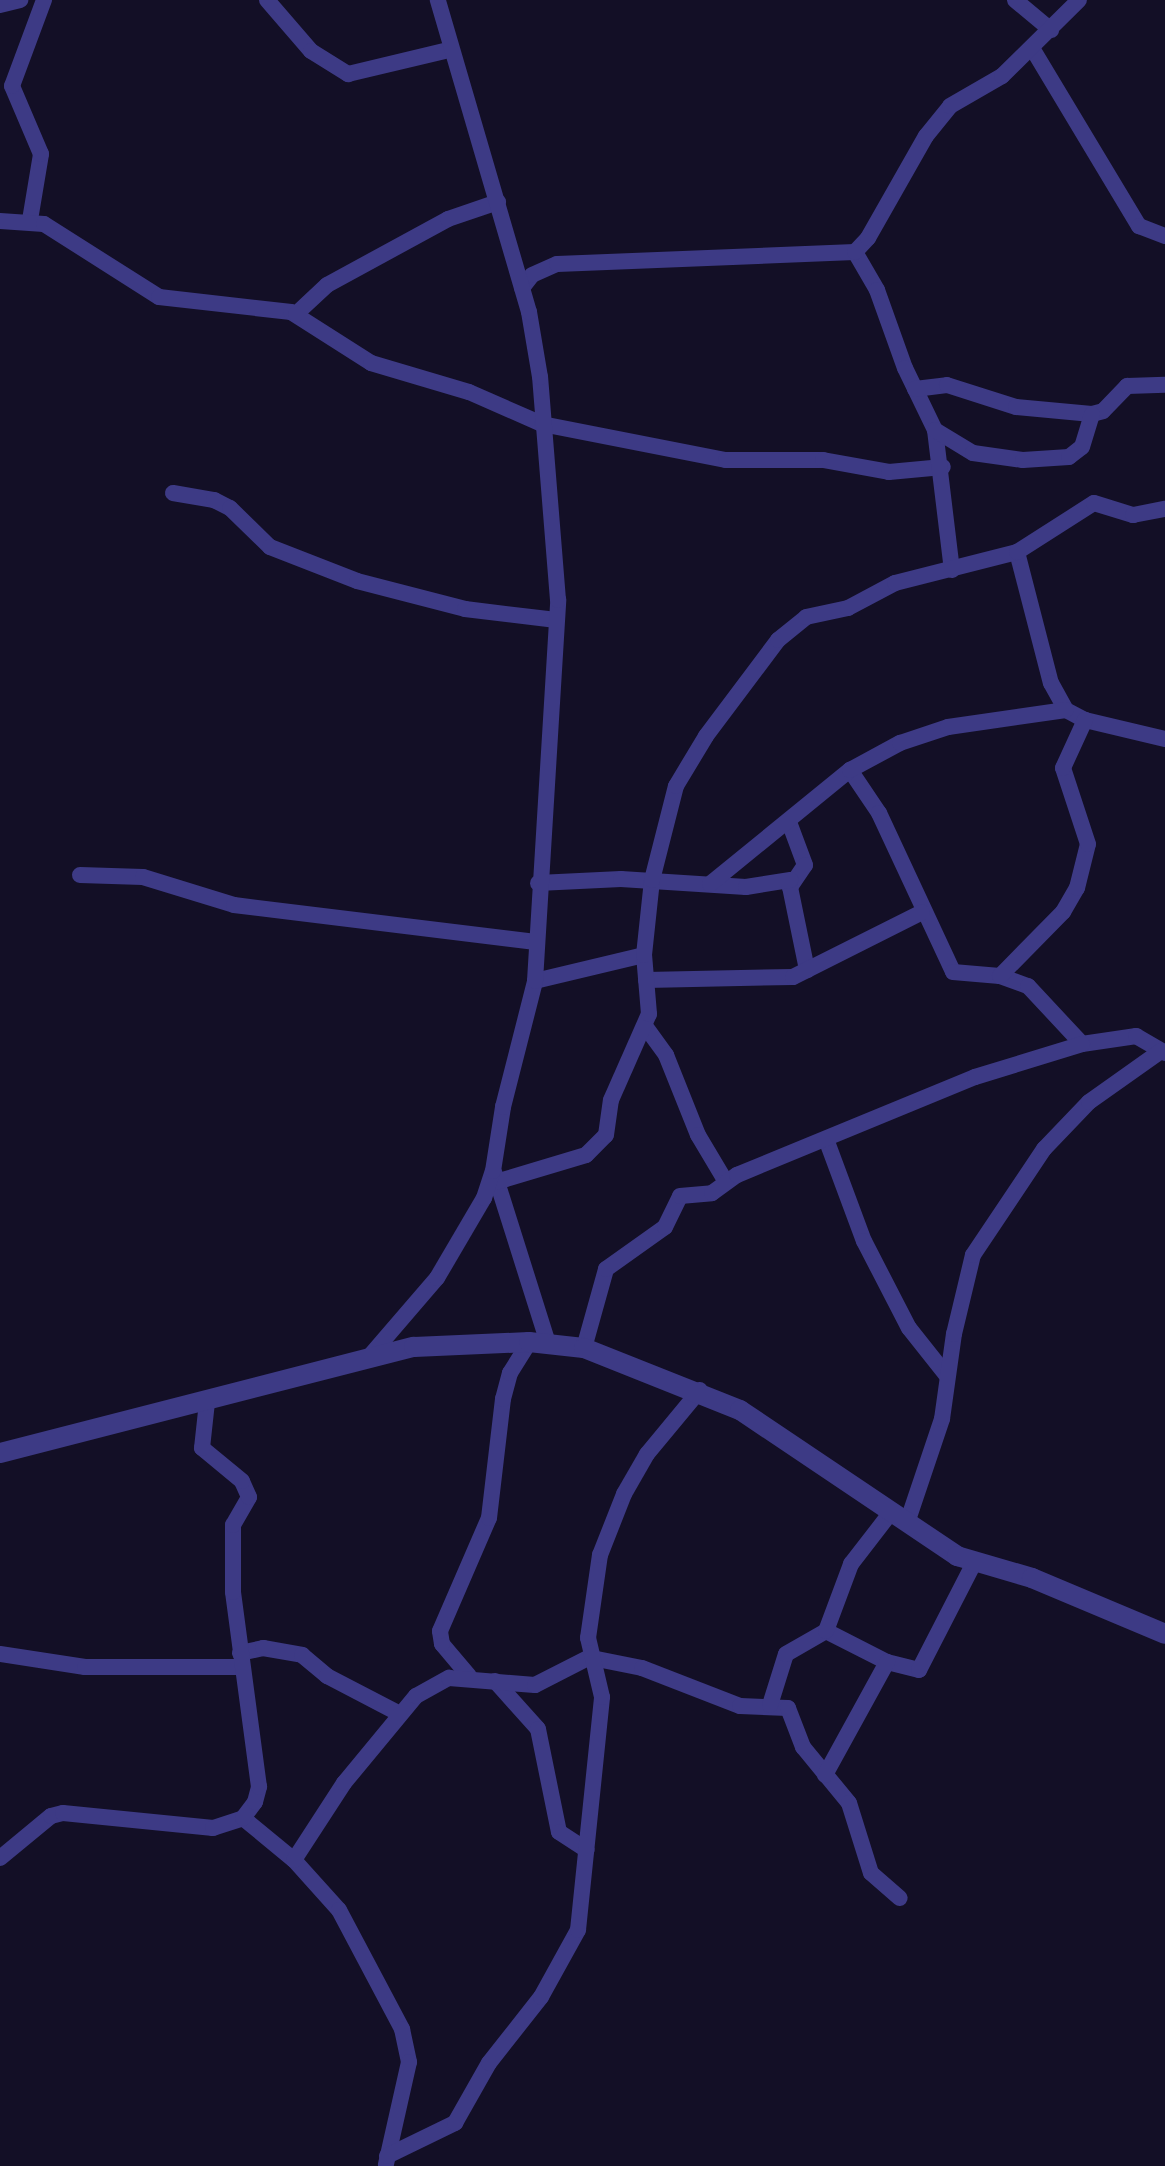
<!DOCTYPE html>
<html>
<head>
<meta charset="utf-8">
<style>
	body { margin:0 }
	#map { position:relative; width:1165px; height:2166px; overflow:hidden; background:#130f26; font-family:"Varela Round",sans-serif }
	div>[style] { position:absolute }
	.minor>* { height:16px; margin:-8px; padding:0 8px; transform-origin:8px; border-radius:8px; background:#3d3a85 }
	.tertiary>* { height:20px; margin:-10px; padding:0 10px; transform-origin:10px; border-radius:10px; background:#3d3a85 }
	span { translate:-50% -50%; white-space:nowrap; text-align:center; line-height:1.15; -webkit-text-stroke:6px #130f26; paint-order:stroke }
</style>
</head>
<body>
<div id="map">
	<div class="minor">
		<div style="left:267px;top:0;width:67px;rotate:49.2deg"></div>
		<div style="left:311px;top:51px;width:44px;rotate:31.9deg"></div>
		<div style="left:348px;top:74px;width:104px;rotate:-13.4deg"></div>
		<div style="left:1015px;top:0;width:47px;rotate:39.8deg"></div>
		<div style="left:0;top:5px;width:21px;rotate:-14deg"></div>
		<div style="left:1032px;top:48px;width:208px;rotate:59deg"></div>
		<div style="left:1139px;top:226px;width:28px;rotate:21deg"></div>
		<div style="left:30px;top:220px;width:67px;rotate:-80.5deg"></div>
		<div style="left:41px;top:154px;width:74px;rotate:-113.1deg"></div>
		<div style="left:12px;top:86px;width:92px;rotate:-69.6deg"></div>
		<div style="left:0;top:221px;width:44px;rotate:3.9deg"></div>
		<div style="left:44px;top:224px;width:136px;rotate:32.4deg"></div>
		<div style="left:159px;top:297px;width:133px;rotate:6.5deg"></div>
		<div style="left:291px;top:312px;width:95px;rotate:32.5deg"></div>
		<div style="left:371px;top:363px;width:102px;rotate:16.5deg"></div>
		<div style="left:469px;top:392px;width:80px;rotate:23.7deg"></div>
		<div style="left:542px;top:424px;width:187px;rotate:11.1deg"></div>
		<div style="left:726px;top:460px;width:97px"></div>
		<div style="left:823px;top:460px;width:67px;rotate:10.3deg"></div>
		<div style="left:889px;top:472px;width:54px;rotate:-5.3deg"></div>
		<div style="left:855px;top:252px;width:44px;rotate:59.9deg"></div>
		<div style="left:877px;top:290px;width:83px;rotate:70.3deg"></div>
		<div style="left:905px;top:368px;width:69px;rotate:64.2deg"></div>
		<div style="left:935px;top:430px;width:141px;rotate:83.1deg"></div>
		<div style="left:522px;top:288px;width:16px;rotate:-52deg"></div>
		<div style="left:532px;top:275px;width:27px;rotate:-24deg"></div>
		<div style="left:557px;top:264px;width:298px;rotate:-2.3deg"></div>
		<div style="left:855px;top:252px;width:19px;rotate:-47deg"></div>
		<div style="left:868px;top:238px;width:117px;rotate:-60.4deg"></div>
		<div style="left:926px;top:136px;width:38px;rotate:-51deg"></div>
		<div style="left:950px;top:106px;width:60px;rotate:-30deg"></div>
		<div style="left:1002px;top:76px;width:108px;rotate:-44.6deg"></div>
		<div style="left:296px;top:314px;width:42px;rotate:-43.1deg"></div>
		<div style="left:327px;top:285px;width:138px;rotate:-28.6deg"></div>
		<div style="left:448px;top:219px;width:53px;rotate:-18.8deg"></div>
		<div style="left:915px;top:389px;width:32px;rotate:-7deg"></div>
		<div style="left:947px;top:385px;width:72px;rotate:17.7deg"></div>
		<div style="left:1016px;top:407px;width:76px;rotate:5.3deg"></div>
		<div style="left:1092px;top:414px;width:11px;rotate:-15deg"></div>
		<div style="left:1103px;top:411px;width:35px;rotate:-46deg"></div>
		<div style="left:1127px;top:386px;width:38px;rotate:-2deg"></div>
		<div style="left:935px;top:430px;width:44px;rotate:31.2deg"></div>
		<div style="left:973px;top:453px;width:50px;rotate:8deg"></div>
		<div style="left:1023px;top:460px;width:46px;rotate:-3.7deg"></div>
		<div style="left:1069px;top:457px;width:16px;rotate:-38deg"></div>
		<div style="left:1082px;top:447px;width:34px;rotate:-73deg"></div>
		<div style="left:173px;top:493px;width:42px;rotate:9.7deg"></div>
		<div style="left:214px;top:500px;width:18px;rotate:27deg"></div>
		<div style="left:230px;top:508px;width:56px;rotate:44.3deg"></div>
		<div style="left:270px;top:547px;width:93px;rotate:21.3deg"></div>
		<div style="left:357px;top:581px;width:112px;rotate:14.5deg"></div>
		<div style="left:465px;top:609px;width:92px;rotate:6.9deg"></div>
		<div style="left:1017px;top:552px;width:135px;rotate:75.5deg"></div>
		<div style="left:1051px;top:683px;width:31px;rotate:61deg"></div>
		<div style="left:1066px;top:710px;width:21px;rotate:28deg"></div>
		<div style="left:1085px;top:720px;width:82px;rotate:13.4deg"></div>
		<div style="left:850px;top:770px;width:52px;rotate:56deg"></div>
		<div style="left:879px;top:813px;width:175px;rotate:65deg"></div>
		<div style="left:953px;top:972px;width:47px;rotate:4.9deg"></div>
		<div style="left:1000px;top:976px;width:30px;rotate:20deg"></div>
		<div style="left:1028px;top:986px;width:79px;rotate:47deg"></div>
		<div style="left:1082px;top:1044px;width:55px;rotate:-8.4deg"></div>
		<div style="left:1136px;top:1036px;width:34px;rotate:30deg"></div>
		<div style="left:789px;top:822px;width:46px;rotate:69.6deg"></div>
		<div style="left:805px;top:865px;width:27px;rotate:124deg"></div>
		<div style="left:790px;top:887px;width:85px;rotate:78.4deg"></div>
		<div style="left:80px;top:875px;width:63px;rotate:1.8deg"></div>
		<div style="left:143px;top:877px;width:95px;rotate:17.1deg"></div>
		<div style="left:234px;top:905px;width:304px;rotate:7deg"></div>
		<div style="left:538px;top:883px;width:83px;rotate:-2.8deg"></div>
		<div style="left:621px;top:879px;width:125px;rotate:3.7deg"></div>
		<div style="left:746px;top:887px;width:45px;rotate:-9deg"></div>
		<div style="left:710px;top:884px;width:181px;rotate:-39.2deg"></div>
		<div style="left:850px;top:770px;width:57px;rotate:-28.4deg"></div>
		<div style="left:900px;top:743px;width:51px;rotate:-18.4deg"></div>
		<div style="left:948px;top:727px;width:119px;rotate:-8.2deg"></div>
		<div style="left:1000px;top:976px;width:90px;rotate:-45.5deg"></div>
		<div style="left:1063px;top:912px;width:28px;rotate:-60deg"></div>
		<div style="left:1077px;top:888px;width:45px;rotate:-76deg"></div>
		<div style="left:1088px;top:844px;width:80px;rotate:-108.2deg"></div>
		<div style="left:1063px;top:768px;width:53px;rotate:-65.4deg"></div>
		<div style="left:646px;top:980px;width:147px;rotate:-1.2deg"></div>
		<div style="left:793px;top:977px;width:144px;rotate:-26.7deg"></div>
		<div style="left:535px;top:981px;width:112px;rotate:-13.4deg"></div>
		<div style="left:645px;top:1026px;width:36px;rotate:54deg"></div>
		<div style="left:666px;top:1055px;width:86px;rotate:68.2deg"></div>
		<div style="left:698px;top:1135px;width:55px;rotate:59.2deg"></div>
		<div style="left:826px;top:1139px;width:109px;rotate:69.6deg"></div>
		<div style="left:864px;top:1241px;width:98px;rotate:62.7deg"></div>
		<div style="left:909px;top:1328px;width:61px;rotate:51.6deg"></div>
		<div style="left:494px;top:1172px;width:179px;rotate:72.5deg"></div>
		<div style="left:496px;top:1182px;width:94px;rotate:-16.7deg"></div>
		<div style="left:586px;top:1155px;width:28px;rotate:-45deg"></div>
		<div style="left:606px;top:1135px;width:35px;rotate:-82deg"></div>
		<div style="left:611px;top:1100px;width:94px;rotate:-66.2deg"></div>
		<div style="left:649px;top:1014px;width:59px;rotate:-94.8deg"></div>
		<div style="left:644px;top:955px;width:75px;rotate:-83.9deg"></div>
		<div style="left:652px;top:880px;width:97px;rotate:-75.7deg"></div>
		<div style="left:676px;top:786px;width:58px;rotate:-59deg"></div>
		<div style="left:706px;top:736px;width:120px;rotate:-53.1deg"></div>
		<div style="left:778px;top:640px;width:36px;rotate:-39deg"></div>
		<div style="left:806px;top:617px;width:43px;rotate:-12.1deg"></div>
		<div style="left:848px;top:608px;width:53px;rotate:-28deg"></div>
		<div style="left:895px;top:583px;width:126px;rotate:-14.3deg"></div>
		<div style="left:1017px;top:552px;width:91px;rotate:-32.5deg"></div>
		<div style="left:1094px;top:503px;width:41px;rotate:17.1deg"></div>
		<div style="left:1133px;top:515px;width:33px;rotate:-11deg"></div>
		<div style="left:584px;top:1348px;width:82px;rotate:-74.4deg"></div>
		<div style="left:606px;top:1269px;width:72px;rotate:-35.4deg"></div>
		<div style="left:665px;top:1227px;width:34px;rotate:-64deg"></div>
		<div style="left:680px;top:1196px;width:32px;rotate:-5deg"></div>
		<div style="left:712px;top:1193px;width:31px;rotate:-36deg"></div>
		<div style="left:737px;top:1175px;width:257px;rotate:-22.4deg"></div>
		<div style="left:975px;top:1077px;width:112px;rotate:-17.1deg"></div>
		<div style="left:369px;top:1357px;width:104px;rotate:-49.3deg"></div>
		<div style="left:437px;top:1278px;width:93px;rotate:-59.6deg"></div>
		<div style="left:484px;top:1198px;width:28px;rotate:-72deg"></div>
		<div style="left:493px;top:1171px;width:65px;rotate:-81.1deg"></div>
		<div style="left:503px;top:1107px;width:130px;rotate:-75.7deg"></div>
		<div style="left:535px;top:981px;width:382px;rotate:-86.5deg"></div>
		<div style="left:558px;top:600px;width:224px;rotate:-94.6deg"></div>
		<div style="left:540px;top:377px;width:66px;rotate:-99.6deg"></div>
		<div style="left:529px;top:312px;width:325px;rotate:-106.3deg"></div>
		<div style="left:908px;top:1520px;width:107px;rotate:-71.4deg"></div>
		<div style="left:942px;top:1419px;width:86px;rotate:-82deg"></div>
		<div style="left:954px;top:1334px;width:81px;rotate:-76.5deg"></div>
		<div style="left:973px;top:1255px;width:128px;rotate:-56.2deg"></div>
		<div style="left:1044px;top:1149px;width:65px;rotate:-46.2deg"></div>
		<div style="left:1089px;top:1102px;width:88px;rotate:-35.3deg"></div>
		<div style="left:826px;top:1631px;width:68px;rotate:26.9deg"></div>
		<div style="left:887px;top:1662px;width:33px;rotate:14deg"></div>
		<div style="left:919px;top:1670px;width:120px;rotate:-62.8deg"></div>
		<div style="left:240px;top:1653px;width:24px;rotate:-12deg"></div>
		<div style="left:263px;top:1648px;width:40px;rotate:10deg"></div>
		<div style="left:302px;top:1655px;width:33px;rotate:40deg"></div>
		<div style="left:327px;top:1676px;width:82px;rotate:27.5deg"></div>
		<div style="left:0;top:1654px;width:86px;rotate:8.7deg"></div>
		<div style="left:85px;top:1667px;width:157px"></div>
		<div style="left:592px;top:1658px;width:51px;rotate:11.3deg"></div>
		<div style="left:642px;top:1668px;width:105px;rotate:21.2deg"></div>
		<div style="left:740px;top:1706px;width:48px;rotate:2.4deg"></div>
		<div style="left:788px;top:1708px;width:42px;rotate:69deg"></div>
		<div style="left:803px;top:1747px;width:72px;rotate:50.6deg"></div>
		<div style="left:849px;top:1803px;width:73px;rotate:72.6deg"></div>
		<div style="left:871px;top:1873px;width:38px;rotate:41deg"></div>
		<div style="left:469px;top:1676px;width:42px;rotate:-130.2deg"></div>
		<div style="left:442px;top:1644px;width:13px;rotate:-99deg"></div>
		<div style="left:440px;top:1631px;width:123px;rotate:-66.6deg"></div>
		<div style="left:489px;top:1518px;width:120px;rotate:-83.3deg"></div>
		<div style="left:503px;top:1399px;width:27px;rotate:-75deg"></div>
		<div style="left:510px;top:1373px;width:36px;rotate:-58deg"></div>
		<div style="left:495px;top:1681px;width:64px;rotate:48.1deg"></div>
		<div style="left:538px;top:1729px;width:105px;rotate:78.5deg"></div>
		<div style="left:559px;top:1832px;width:33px;rotate:33deg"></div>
		<div style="left:770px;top:1705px;width:53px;rotate:-72.6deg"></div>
		<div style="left:786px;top:1654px;width:46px;rotate:-29.9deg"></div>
		<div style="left:826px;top:1631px;width:72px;rotate:-69.5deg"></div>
		<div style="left:851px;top:1564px;width:67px;rotate:-52.3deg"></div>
		<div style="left:825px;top:1775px;width:129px;rotate:-61.2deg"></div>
		<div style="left:243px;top:1818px;width:66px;rotate:39.5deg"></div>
		<div style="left:294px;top:1860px;width:67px;rotate:48deg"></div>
		<div style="left:339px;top:1910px;width:135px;rotate:62.1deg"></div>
		<div style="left:402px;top:2029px;width:34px;rotate:78deg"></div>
		<div style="left:409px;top:2062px;width:105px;rotate:102.7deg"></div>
		<div style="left:0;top:1858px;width:66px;rotate:-39.5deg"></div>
		<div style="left:51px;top:1816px;width:12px;rotate:-14deg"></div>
		<div style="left:63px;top:1813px;width:151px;rotate:5.7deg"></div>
		<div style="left:213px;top:1828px;width:32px;rotate:-18deg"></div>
		<div style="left:243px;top:1818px;width:20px;rotate:-53deg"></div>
		<div style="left:255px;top:1802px;width:16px;rotate:-75deg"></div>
		<div style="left:259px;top:1787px;width:197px;rotate:-97.6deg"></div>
		<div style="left:233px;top:1592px;width:67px;rotate:-90deg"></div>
		<div style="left:233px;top:1525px;width:32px;rotate:-60deg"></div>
		<div style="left:249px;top:1497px;width:17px;rotate:-114deg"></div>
		<div style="left:242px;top:1481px;width:52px;rotate:-140.5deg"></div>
		<div style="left:202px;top:1448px;width:46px;rotate:-83.8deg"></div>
		<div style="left:294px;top:1860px;width:92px;rotate:-57deg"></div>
		<div style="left:344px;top:1783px;width:113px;rotate:-50.4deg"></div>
		<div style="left:416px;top:1696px;width:38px;rotate:-29deg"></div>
		<div style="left:449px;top:1678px;width:86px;rotate:4.7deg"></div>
		<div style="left:535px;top:1685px;width:64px;rotate:-27deg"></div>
		<div style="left:387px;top:2156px;width:76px;rotate:-25.9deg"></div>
		<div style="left:455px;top:2123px;width:69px;rotate:-60.5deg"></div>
		<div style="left:489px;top:2063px;width:84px;rotate:-51.8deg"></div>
		<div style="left:541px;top:1997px;width:77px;rotate:-61.1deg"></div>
		<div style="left:578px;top:1930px;width:234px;rotate:-84.1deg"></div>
		<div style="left:602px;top:1697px;width:61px;rotate:-103.3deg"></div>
		<div style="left:588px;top:1638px;width:84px;rotate:-81.8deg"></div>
		<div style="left:600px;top:1555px;width:66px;rotate:-68.5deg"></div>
		<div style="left:624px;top:1494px;width:46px;rotate:-60.1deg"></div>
		<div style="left:647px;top:1454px;width:83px;rotate:-50.4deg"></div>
	</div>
	<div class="tertiary">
		<div style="left:0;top:1453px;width:427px;rotate:-14.4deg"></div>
		<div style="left:414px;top:1347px;width:115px;rotate:-2.5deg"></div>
		<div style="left:529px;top:1342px;width:55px;rotate:6.2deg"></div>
		<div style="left:584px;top:1348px;width:168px;rotate:21.7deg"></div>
		<div style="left:740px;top:1410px;width:262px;rotate:33.9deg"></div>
		<div style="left:957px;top:1556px;width:78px;rotate:16.3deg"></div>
		<div style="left:1032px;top:1578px;width:144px;rotate:22.8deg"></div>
	</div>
</div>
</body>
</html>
